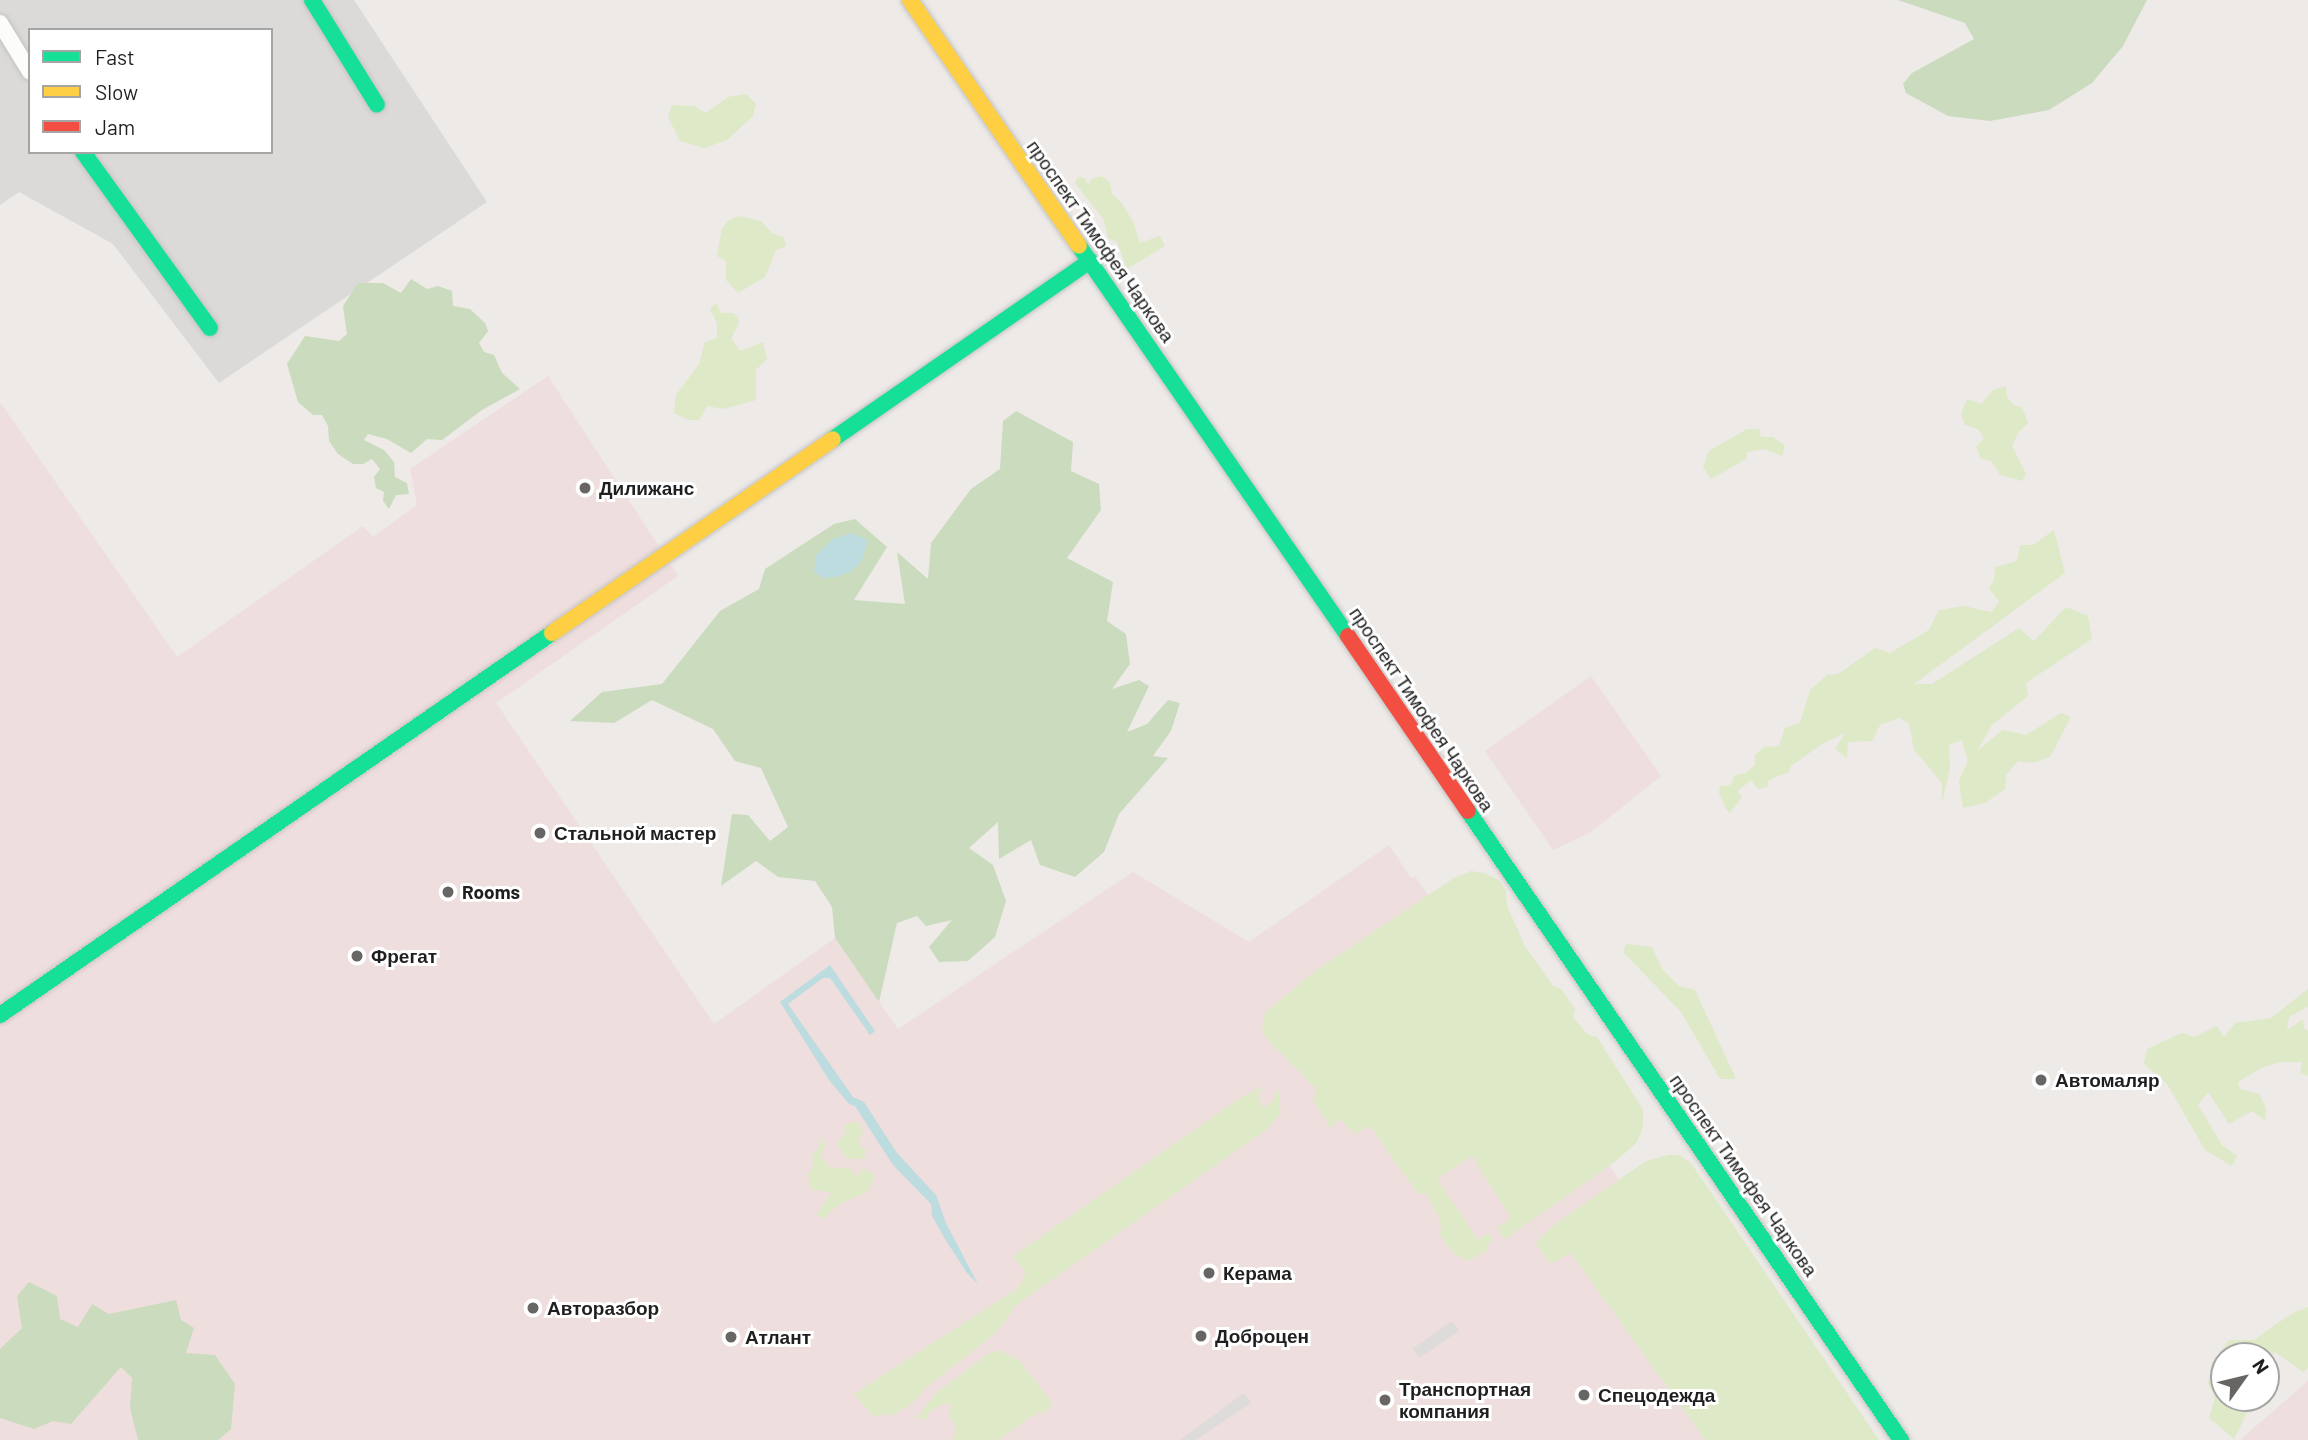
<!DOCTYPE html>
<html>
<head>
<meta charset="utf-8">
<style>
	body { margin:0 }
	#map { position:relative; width:2308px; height:1440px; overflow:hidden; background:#edeae7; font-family:Barlow,sans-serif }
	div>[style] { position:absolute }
	.residential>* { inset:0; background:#dcdad9 }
	.commercial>* { inset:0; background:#efdede }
	.grass>* { inset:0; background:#dee9c7 }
	.forest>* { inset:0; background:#cbdbbd }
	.parking>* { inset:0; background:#dddcdb; transform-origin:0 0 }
	.water>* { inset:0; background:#bcdcdf }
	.roads { filter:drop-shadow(0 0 2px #c4c3c2) drop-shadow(0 0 2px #c4c3c2) }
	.street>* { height:16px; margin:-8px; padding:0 8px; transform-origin:8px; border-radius:8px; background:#fcfcfb }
	.fast>* { height:16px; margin:-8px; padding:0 8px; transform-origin:8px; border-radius:8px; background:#16e098 }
	.slow>* { height:16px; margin:-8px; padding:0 8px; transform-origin:8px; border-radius:8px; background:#ffcf43 }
	.jam>* { height:16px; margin:-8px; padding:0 8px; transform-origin:8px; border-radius:8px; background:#f24e42 }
	.dots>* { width:19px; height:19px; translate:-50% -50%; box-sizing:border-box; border:4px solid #fff; border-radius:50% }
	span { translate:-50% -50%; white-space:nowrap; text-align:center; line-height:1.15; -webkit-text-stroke:6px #fff; paint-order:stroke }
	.street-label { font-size:19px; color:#1f1f1f }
	.poi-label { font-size:19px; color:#1f1f1f; font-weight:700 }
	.left { translate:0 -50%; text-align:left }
	.legend { position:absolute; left:28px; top:28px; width:245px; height:126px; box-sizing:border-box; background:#fff; border:2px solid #a5a5a5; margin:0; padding:9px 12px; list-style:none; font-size:21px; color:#1f1f1f }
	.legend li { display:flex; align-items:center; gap:14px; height:35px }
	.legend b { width:35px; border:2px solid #a5a5a5 }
	.north { position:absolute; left:2210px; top:1342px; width:70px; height:70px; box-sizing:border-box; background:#fff; border:2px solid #a5a5a5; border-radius:50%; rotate:56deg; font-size:19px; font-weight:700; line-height:28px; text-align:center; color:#1f1f1f }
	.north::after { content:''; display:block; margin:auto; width:24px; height:32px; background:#676665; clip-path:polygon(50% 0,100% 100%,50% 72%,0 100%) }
</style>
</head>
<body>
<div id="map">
	<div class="residential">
		<div style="clip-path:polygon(evenodd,0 0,354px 0,487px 202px,219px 383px,113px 244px,19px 192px,0 205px,0 0,30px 30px,271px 30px,271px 152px,30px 152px,30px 30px)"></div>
	</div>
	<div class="commercial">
		<div style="clip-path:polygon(548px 376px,678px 576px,496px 703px,714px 1024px,835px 938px,898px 1029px,1133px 872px,1249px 942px,1389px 845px,1411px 878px,1415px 876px,1432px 901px,1621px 1183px,1820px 1440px,0 1440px,0 402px,177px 657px,363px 526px,373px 537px,417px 505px,410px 469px)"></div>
		<div style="clip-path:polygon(1591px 676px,1661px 776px,1591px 832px,1553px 850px,1485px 751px)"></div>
		<div style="clip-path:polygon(2308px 1381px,2308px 1440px,2240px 1440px)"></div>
	</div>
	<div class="grass">
		<div style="clip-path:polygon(746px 94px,756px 104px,753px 116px,727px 140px,704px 148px,680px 141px,668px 117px,672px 105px,694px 106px,706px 113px,728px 97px)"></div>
		<div style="clip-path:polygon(1102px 176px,1110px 183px,1112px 194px,1122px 203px,1134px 224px,1140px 243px,1160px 236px,1165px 246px,1127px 269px,1117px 242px,1108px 238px,1104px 220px,1075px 183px,1078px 177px,1084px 178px,1088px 184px,1092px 179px)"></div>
		<div style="clip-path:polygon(738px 216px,761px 221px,772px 233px,784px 238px,786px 246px,776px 250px,765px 277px,738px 293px,726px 280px,726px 261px,717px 256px,722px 228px,729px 220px)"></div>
		<div style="clip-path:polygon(716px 303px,721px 313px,733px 313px,738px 318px,739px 323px,731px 339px,741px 351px,763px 342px,767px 359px,756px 370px,756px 400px,723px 409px,707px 406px,699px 420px,689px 420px,674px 413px,676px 395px,699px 364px,705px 342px,717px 338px,717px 323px,710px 309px)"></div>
		<div style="clip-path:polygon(2006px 386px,2007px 397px,2014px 405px,2022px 407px,2028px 423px,2018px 433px,2012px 446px,2026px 474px,2022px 481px,2000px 475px,1991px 461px,1981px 459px,1976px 447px,1984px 438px,1978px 429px,1965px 425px,1961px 414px,1967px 399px,1981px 404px,1993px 390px)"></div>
		<div style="clip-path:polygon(1747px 429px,1759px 429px,1761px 437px,1773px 437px,1785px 446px,1782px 456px,1765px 449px,1747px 452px,1746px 459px,1711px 479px,1703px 467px,1709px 451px)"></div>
		<div style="clip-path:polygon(2054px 530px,2065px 573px,1914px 684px,1932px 684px,2019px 628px,2034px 641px,2066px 607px,2088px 616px,2092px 639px,2026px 683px,2028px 696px,1992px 725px,1977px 751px,2003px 730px,2026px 735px,2061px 713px,2071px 717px,2050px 757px,2032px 763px,2018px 761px,2006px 775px,2005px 789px,1985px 803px,1963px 808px,1959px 781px,1968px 761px,1962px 740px,1949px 745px,1950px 767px,1942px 804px,1942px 783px,1914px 750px,1909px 723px,1899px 718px,1880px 725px,1872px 741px,1848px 742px,1847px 758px,1835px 749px,1845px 733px,1822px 744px,1791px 766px,1789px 772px,1769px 780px,1767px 787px,1758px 789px,1751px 780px,1738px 791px,1742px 797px,1730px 813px,1726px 809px,1719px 793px,1720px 786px,1730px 785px,1735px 775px,1746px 773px,1755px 765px,1755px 755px,1764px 747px,1779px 746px,1785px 728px,1800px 723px,1810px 690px,1827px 675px,1838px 674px,1875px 648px,1890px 653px,1929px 630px,1939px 610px,1964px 606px,1991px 612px,1999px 602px,1989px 588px,1994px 580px,1995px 567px,2017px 561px,2020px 545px,2033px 545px)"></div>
		<div style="clip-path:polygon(1471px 871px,1484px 873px,1499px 880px,1506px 891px,1507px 906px,1525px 946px,1553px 986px,1561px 989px,1575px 1009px,1573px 1017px,1587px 1034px,1597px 1037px,1643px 1110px,1643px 1127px,1637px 1142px,1616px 1161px,1505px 1239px,1497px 1228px,1511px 1218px,1472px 1156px,1437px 1179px,1478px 1240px,1488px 1233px,1492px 1238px,1486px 1251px,1467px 1261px,1454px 1254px,1440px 1236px,1441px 1223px,1428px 1195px,1417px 1193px,1370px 1126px,1354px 1134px,1340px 1119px,1330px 1128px,1313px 1100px,1316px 1089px,1267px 1039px,1262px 1030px,1265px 1013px,1315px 971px,1454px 878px)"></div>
		<div style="clip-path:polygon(1626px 944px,1652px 947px,1662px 969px,1679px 986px,1695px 990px,1736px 1079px,1720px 1079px,1681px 1012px,1623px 952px)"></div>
		<div style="clip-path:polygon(2308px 989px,2308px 1007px,2289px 1017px,2287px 1030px,2303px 1019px,2304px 1028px,2308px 1031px,2308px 1076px,2300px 1073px,2302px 1062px,2280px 1062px,2261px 1068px,2238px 1082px,2240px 1089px,2259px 1094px,2266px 1108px,2265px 1120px,2252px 1111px,2229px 1124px,2208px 1092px,2198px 1105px,2222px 1145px,2237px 1156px,2232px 1166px,2205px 1150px,2167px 1084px,2144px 1064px,2147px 1049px,2182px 1033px,2194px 1037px,2217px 1026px,2224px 1037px,2235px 1023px,2271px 1018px)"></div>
		<div style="clip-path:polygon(1263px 1086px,1258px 1095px,1263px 1108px,1272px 1102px,1278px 1087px,1281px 1114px,1266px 1130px,1016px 1305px,997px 1332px,923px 1390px,913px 1403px,895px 1414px,873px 1416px,854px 1394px,1018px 1288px,1026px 1272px,1013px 1256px,1240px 1098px)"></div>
		<div style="clip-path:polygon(857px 1121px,863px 1130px,858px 1144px,865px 1149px,866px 1159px,846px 1159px,837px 1143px,845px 1133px,844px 1125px)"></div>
		<div style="clip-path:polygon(822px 1136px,825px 1147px,821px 1155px,831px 1169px,849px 1167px,857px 1177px,863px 1168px,875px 1176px,867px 1192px,838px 1205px,823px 1219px,817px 1215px,831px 1193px,811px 1189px,807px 1174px,814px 1167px,812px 1155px,818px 1150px)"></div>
		<div style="clip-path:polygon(1669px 1155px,1679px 1155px,1691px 1163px,1879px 1440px,1705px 1440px,1571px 1253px,1551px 1264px,1535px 1243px,1555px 1224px,1646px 1161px)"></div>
		<div style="clip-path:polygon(2308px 1307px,2308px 1368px,2303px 1372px,2275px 1352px,2266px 1362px,2266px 1356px,2224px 1356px,2224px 1398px,2245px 1398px,2248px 1411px,2234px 1439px,2209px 1418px,2215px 1398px,2208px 1383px,2213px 1361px,2229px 1340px,2254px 1340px,2291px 1314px)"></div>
		<div style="clip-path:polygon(999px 1350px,1020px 1361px,1051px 1402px,1051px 1407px,1041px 1414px,1038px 1412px,998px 1440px,951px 1440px,956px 1435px,955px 1426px,949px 1416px,951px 1404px,945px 1403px,928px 1413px,927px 1419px,916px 1419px,936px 1393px,988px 1354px)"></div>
	</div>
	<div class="forest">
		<div style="clip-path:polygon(1898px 0,2147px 0,2123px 46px,2092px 83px,2049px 110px,1990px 121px,1948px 116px,1906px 93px,1903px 84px,1912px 73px,1974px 39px,1965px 23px)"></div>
		<div style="clip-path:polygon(411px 279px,427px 289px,438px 286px,452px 291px,453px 306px,470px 309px,485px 323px,488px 331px,479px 343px,484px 352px,494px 355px,502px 373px,520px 389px,482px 410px,442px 440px,427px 439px,411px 453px,387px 439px,368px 434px,364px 440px,384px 450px,394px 462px,395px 477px,407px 483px,409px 494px,396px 495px,389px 509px,383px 501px,384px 492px,376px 488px,374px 477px,380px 469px,372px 459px,363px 464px,353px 464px,338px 454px,329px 441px,328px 426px,322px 415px,313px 415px,298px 402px,287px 364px,305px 336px,339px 341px,347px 334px,343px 306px,358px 283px,383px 283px,401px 293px)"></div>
		<div style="clip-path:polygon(1016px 411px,1073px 442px,1071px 471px,1099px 484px,1101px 510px,1067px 558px,1113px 582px,1107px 621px,1126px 634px,1130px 664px,1112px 689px,1139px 680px,1149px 686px,1127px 732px,1147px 724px,1168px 700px,1180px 703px,1171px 731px,1153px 756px,1168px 758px,1119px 814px,1104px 852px,1075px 877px,1040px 865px,1031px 840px,999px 859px,998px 822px,969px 848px,993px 865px,1006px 901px,995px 937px,968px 961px,939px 962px,929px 947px,952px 920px,926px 926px,917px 916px,897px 923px,879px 1002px,835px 938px,832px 907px,815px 881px,778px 877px,756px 861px,721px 886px,732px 814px,748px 815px,770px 841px,788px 827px,761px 768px,735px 761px,713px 729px,652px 700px,614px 723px,570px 721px,602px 692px,662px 684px,720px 611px,759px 589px,765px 569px,834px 524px,855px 519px,887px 547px,854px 600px,905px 604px,897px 552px,928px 579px,931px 543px,971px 489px,1000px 469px,1003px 421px)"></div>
		<div style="clip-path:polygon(29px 1282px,57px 1296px,60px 1319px,78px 1327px,92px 1304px,109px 1314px,176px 1300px,181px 1320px,194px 1328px,186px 1353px,215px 1355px,235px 1384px,231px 1429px,218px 1440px,138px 1440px,130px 1408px,132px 1378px,121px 1367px,71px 1424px,53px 1421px,34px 1429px,0 1418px,0 1349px,22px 1328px,17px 1296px)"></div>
	</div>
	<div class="parking">
		<div style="left:1452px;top:1321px;width:12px;height:48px;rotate:55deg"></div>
		<div style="clip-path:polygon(1244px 1393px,1251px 1403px,1196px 1440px,1180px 1440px)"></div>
	</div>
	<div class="water">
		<div style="clip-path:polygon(851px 533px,868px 540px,862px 560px,852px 571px,836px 577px,823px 578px,814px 572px,816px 555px,833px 539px)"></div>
		<div style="clip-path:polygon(830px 965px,875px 1031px,870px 1035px,830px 978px,823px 978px,788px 1004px,853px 1097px,864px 1102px,897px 1153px,936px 1195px,946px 1223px,978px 1284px,967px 1273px,945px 1239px,932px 1216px,931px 1204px,893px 1165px,855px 1106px,849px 1104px,829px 1080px,780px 1002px)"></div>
	</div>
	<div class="roads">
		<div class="street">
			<div style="left:0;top:23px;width:57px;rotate:58.5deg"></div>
		</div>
		<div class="fast">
			<div style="left:312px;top:0;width:123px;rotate:58.2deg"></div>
			<div style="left:83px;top:152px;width:217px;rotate:54.2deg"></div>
			<div style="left:1079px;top:246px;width:474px;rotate:55.4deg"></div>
			<div style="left:833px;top:439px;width:313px;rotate:-34.7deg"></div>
			<div style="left:1468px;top:811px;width:764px;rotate:55.46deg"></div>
			<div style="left:0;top:1015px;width:671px;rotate:-34.68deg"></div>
		</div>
		<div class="slow">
			<div style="left:910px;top:0;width:298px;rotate:55.5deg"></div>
			<div style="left:552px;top:633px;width:341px;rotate:-34.6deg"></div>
		</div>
		<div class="jam">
			<div style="left:1348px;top:636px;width:212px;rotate:55.6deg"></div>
		</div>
	</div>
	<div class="dots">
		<div style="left:585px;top:488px;background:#676665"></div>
		<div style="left:540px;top:833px;background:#676665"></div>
		<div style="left:448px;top:892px;background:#676665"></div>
		<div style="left:357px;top:956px;background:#676665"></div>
		<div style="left:2041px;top:1080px;background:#676665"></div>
		<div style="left:1209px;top:1273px;background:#676665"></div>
		<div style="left:533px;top:1308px;background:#676665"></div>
		<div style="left:1201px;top:1336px;background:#676665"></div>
		<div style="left:731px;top:1337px;background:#676665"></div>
		<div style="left:1584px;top:1395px;background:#676665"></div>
		<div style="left:1385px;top:1400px;background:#676665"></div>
	</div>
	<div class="street-label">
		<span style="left:1101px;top:241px;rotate:55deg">проспект Тимофея Чаркова</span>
		<span style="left:1422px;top:709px;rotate:56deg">проспект Тимофея Чаркова</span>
		<span style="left:1744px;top:1175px;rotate:55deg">проспект Тимофея Чаркова</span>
	</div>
	<div class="poi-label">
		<span class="left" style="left:599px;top:488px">Дилижанс</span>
		<span class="left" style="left:554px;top:833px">Стальной мастер</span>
		<span class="left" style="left:462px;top:892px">Rooms</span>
		<span class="left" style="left:371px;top:956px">Фрегат</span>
		<span class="left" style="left:2055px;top:1080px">Автомаляр</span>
		<span class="left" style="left:1223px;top:1273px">Керама</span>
		<span class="left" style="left:547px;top:1308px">Авторазбор</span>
		<span class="left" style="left:1215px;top:1336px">Доброцен</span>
		<span class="left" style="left:745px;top:1337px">Атлант</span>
		<span class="left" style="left:1399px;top:1400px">Транспортная<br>компания</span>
		<span class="left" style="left:1598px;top:1395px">Спецодежда</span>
	</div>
	<ul class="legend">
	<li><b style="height:9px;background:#16e098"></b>Fast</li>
	<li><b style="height:9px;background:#ffcf43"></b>Slow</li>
	<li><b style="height:9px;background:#f24e42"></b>Jam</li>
	</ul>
	<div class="north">N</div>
</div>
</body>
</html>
